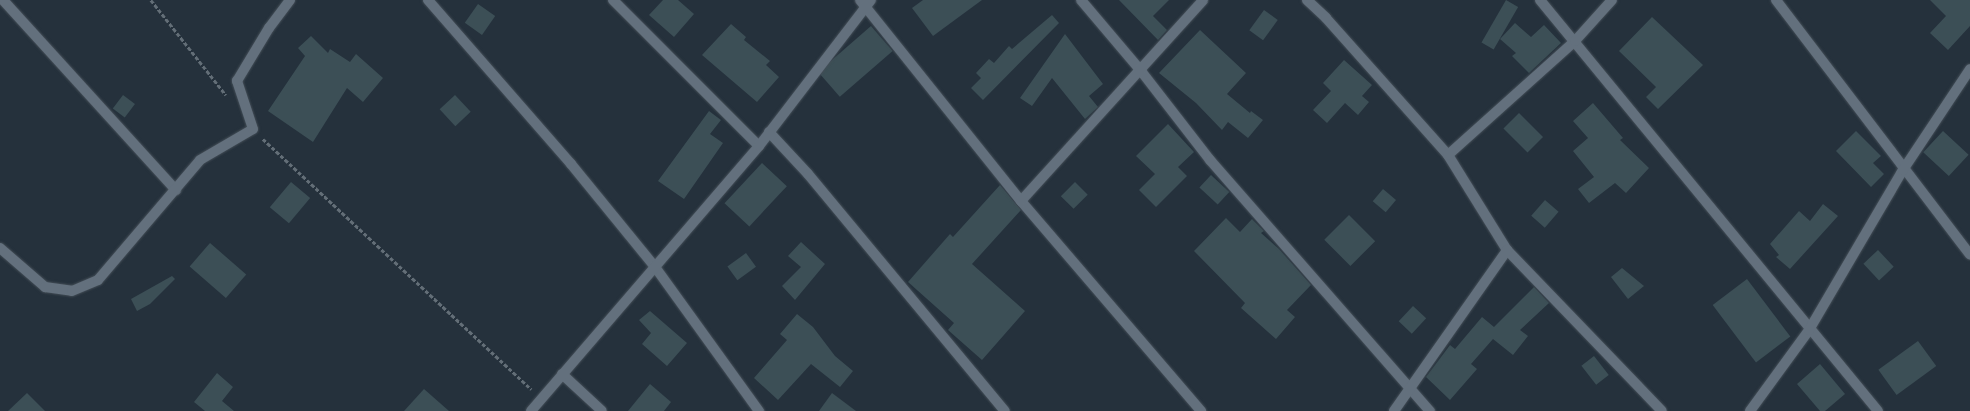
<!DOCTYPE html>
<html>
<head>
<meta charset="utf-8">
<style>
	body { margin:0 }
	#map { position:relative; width:1970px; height:411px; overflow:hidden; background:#25313c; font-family:"Alegreya Sans",sans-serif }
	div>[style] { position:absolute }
	.building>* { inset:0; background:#3c4f56; transform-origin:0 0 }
	.path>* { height:2.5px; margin-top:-1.25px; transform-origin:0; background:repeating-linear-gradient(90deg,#636e77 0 4px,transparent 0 6px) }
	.roads { filter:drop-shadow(0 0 1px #434d56) drop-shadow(0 0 1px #434d56) }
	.minor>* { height:10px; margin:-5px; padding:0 5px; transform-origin:5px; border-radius:5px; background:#63707d }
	span { translate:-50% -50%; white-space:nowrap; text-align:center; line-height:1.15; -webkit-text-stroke:4px #13181e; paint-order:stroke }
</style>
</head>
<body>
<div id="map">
	<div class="building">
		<div style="clip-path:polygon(663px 0,678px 0,694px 14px,674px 37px,649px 15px)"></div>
		<div style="clip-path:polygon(923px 0,982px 0,933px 36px,912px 8px)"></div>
		<div style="clip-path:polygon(1119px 0,1169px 0,1153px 16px,1167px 30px,1158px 40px)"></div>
		<div style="left:1506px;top:0;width:14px;height:49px;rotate:30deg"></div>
		<div style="clip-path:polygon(1930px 0,1970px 0,1970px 26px,1948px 50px,1930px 33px,1946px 16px)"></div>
		<div style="left:478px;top:4px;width:21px;height:23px;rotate:35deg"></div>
		<div style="left:1264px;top:10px;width:17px;height:25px;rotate:36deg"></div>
		<div style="clip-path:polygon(1052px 15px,1059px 23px,983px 100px,971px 88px,981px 78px,976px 73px,989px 59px,994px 63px,1009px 46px,1012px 49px)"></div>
		<div style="clip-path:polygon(1652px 17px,1703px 65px,1658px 109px,1646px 97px,1656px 87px,1619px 51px)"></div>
		<div style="clip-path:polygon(1515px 23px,1531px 37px,1544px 25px,1561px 43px,1529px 73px,1512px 56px,1516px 53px,1500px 39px)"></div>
		<div style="clip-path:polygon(731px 24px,746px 37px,744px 40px,770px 61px,766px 65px,779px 77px,757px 102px,702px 55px)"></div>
		<div style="left:871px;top:26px;width:33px;height:70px;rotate:49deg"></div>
		<div style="clip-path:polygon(1200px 30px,1246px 73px,1227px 94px,1250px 113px,1251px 111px,1263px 120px,1248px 138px,1228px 122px,1222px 130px,1196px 103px,1159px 73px)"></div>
		<div style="clip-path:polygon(1065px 34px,1103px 84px,1089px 96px,1098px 107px,1085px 119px,1052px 78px,1032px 106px,1020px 98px)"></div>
		<div style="clip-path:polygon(311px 36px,328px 53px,330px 49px,350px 62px,356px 54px,383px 78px,363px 102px,347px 88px,313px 142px,268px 111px,305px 56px,298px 48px)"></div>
		<div style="clip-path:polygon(1344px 60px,1372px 85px,1362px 96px,1369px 102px,1358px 115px,1345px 103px,1327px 123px,1313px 110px,1331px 91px,1323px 83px)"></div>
		<div style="left:123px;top:95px;width:15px;height:17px;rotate:37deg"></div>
		<div style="left:455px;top:95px;width:23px;height:21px;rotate:47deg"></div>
		<div style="clip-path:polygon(1593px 103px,1623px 138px,1620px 140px,1649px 168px,1626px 193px,1615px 183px,1589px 203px,1578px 189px,1594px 177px,1573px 151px,1588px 138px,1573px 121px)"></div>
		<div style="clip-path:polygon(709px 111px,721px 120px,710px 134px,723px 143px,684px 199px,658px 181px)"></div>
		<div style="left:1519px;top:113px;width:34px;height:22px;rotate:45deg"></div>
		<div style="clip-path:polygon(1168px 124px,1194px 152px,1178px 167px,1187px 176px,1156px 207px,1139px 190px,1155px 174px,1136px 156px)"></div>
		<div style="clip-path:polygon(1856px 131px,1881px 156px,1873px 163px,1884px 174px,1871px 187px,1836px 151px)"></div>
		<div style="left:1943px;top:131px;width:35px;height:29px;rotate:43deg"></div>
		<div style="left:762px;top:163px;width:34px;height:55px;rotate:43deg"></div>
		<div style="left:1211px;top:175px;width:25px;height:17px;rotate:43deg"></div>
		<div style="left:291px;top:182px;width:25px;height:33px;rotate:40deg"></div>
		<div style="left:1075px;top:182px;width:18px;height:20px;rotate:45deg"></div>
		<div style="clip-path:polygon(1000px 185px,1021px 210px,972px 264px,1025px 311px,982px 360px,948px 330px,954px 323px,908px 282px,950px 234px,953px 237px)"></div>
		<div style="left:1383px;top:189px;width:17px;height:16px;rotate:40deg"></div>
		<div style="left:1545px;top:200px;width:18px;height:21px;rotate:41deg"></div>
		<div style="clip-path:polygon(1823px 204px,1838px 216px,1790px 269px,1776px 257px,1779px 255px,1770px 244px,1799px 211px,1810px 221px)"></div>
		<div style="left:1349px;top:215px;width:37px;height:35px;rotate:45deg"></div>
		<div style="clip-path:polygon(1226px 218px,1240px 232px,1252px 219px,1264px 231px,1261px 233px,1279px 249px,1311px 285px,1287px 310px,1295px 317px,1276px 339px,1241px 308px,1245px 303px,1194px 251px)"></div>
		<div style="clip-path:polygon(801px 242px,825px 264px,795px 300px,782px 286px,801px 267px,788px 256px)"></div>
		<div style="left:210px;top:243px;width:48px;height:31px;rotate:41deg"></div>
		<div style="left:1878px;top:250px;width:23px;height:20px;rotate:47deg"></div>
		<div style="left:746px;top:253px;width:17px;height:23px;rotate:54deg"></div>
		<div style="clip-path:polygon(1622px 268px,1644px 286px,1628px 299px,1611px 277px)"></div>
		<div style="clip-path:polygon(172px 276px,175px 279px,150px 304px,137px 311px,131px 299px)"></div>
		<div style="left:1747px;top:279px;width:72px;height:43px;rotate:53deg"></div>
		<div style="clip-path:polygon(1534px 287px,1549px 303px,1520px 330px,1528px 336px,1513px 355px,1493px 339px,1471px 364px,1477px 369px,1450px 400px,1426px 377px,1450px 345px,1455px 349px,1482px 317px,1494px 327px)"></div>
		<div style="left:1413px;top:306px;width:18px;height:21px;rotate:43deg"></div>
		<div style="clip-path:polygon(650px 311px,687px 343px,667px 366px,642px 344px,651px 333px,639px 320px)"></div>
		<div style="clip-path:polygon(797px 314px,813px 327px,835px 356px,853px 371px,840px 387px,811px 364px,778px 400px,754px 378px,787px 340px,780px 334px)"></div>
		<div style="left:1918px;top:341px;width:31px;height:49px;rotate:54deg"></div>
		<div style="left:1594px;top:356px;width:24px;height:16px;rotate:52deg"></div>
		<div style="clip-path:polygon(1820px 364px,1845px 394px,1825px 411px,1820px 411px,1797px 384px)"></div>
		<div style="clip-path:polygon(217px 373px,233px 387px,222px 401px,234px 411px,205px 411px,194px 402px)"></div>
		<div style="clip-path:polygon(650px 384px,671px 402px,664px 411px,628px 411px)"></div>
		<div style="clip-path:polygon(424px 389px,449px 411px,404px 411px)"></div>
		<div style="clip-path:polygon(27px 393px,45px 411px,8px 411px)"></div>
		<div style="clip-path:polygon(832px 393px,856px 411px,819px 411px)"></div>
	</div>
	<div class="path">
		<div style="left:151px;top:0;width:121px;rotate:51.7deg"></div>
		<div style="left:263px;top:139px;width:367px;rotate:43deg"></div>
	</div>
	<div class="roads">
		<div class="minor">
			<div style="left:3px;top:0;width:257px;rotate:47.7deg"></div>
			<div style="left:428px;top:0;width:218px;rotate:48.9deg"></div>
			<div style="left:571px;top:164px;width:133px;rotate:50.8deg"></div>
			<div style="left:655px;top:267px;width:178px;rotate:54.2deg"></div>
			<div style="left:613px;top:0;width:206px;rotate:45deg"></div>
			<div style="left:860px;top:0;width:258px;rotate:51.3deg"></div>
			<div style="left:1021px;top:201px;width:277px;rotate:49.4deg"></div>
			<div style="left:1081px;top:0;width:93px;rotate:49.8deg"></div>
			<div style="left:1141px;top:71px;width:113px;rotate:52.2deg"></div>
			<div style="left:1210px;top:160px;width:334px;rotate:48.8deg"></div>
			<div style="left:1307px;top:0;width:26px;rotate:43deg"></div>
			<div style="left:1326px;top:18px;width:183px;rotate:48.3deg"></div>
			<div style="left:1448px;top:155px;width:112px;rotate:58.2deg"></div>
			<div style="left:1507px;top:250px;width:223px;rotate:46.1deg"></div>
			<div style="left:1540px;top:0;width:532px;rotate:50.57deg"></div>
			<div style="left:1776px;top:0;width:320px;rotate:52.7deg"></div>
			<div style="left:769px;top:132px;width:57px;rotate:47.1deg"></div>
			<div style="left:808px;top:174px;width:308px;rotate:50.3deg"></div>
			<div style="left:1448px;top:155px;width:171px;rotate:-41.9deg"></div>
			<div style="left:1575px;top:41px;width:55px;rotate:-47.9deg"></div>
			<div style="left:1021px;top:201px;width:271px;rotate:-47.8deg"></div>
			<div style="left:0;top:248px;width:60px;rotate:40.9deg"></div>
			<div style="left:45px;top:287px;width:27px;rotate:8deg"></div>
			<div style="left:72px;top:291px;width:28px;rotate:-23deg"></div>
			<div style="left:98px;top:280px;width:157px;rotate:-49.6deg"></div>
			<div style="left:200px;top:160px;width:61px;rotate:-30.3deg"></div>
			<div style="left:253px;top:129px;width:51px;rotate:-108.4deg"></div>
			<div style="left:237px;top:81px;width:62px;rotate:-58.9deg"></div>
			<div style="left:269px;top:28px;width:35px;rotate:-53deg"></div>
			<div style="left:562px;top:374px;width:54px;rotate:42.8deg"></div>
			<div style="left:531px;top:411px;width:350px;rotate:-49.3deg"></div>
			<div style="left:759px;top:146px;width:184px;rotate:-52.5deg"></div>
			<div style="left:1394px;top:411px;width:197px;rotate:-54.9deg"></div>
			<div style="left:1750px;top:411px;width:100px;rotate:-53.9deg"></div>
			<div style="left:1809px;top:330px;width:186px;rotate:-59.6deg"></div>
			<div style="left:1903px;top:170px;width:121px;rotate:-56.4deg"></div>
		</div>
	</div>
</div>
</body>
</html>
